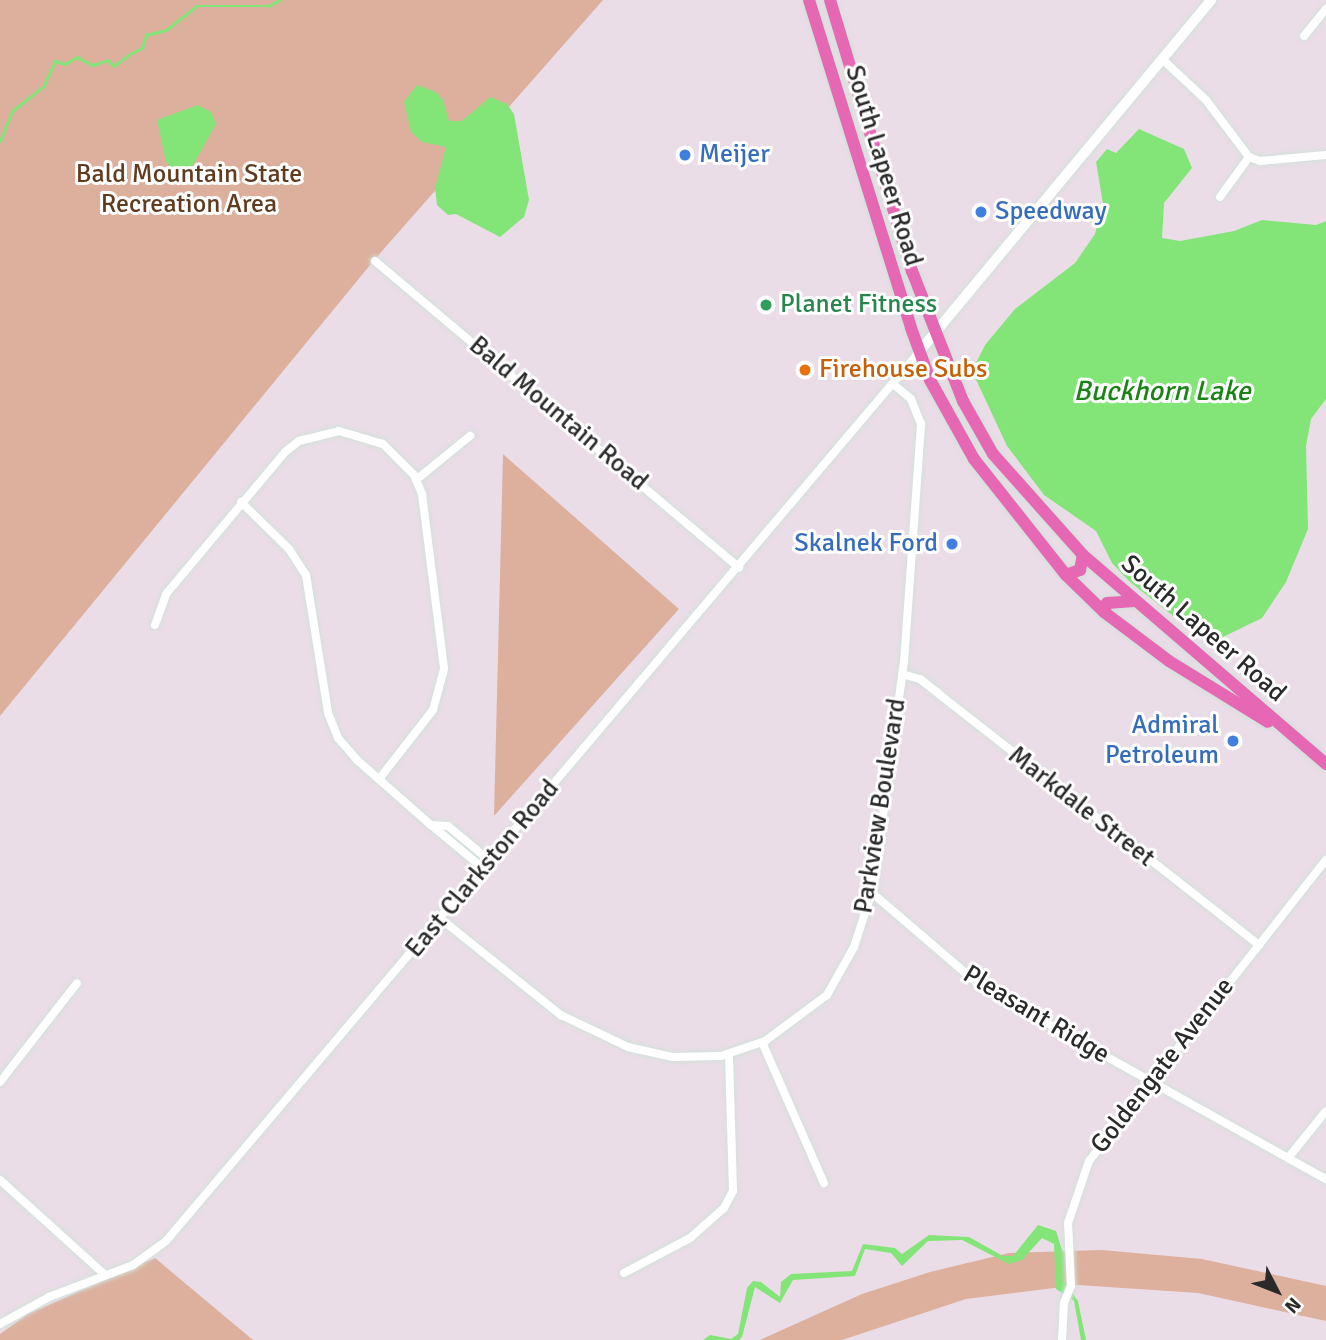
<!DOCTYPE html>
<html>
<head>
<meta charset="utf-8">
<style>
	body { margin:0 }
	#map { position:relative; width:1326px; height:1340px; overflow:hidden; background:#ebdde8; font-family:Signika,sans-serif }
	div>[style] { position:absolute }
	.green>* { inset:0; background:#ddb09d }
	.water>* { inset:0; background:#83e578 }
	.stream>* { height:2.5px; margin:-1.25px; padding:0 1.25px; transform-origin:1.25px; border-radius:1.25px; background:#83e578 }
	.roads { filter:drop-shadow(0 0 2px #d2e1d9) drop-shadow(0 0 2px #d2e1d9) }
	.street>* { height:8px; margin:-4px; padding:0 4px; transform-origin:4px; border-radius:4px; background:#fff }
	.secondary>* { height:10px; margin:-5px; padding:0 5px; transform-origin:5px; border-radius:5px; background:#fff }
	.primary>* { height:12px; margin:-6px; padding:0 6px; transform-origin:6px; border-radius:6px; background:#e667b3 }
	.dots>* { width:19px; height:19px; translate:-50% -50%; box-sizing:border-box; border:4px solid #fff; border-radius:50% }
	span { translate:-50% -50%; white-space:nowrap; text-align:center; line-height:1.15; -webkit-text-stroke:6px #fff; paint-order:stroke }
	.shop-label { font-size:26px; color:#366cbe }
	.left { translate:0 -50%; text-align:left }
	.right { translate:-100% -50%; text-align:right }
	.street-label { font-size:26px; color:#2a2a2a }
	.park-label { font-size:26px; color:#613b1f }
	.leisure-label { font-size:26px; color:#27864d }
	.food-label { font-size:26px; color:#c56008 }
	.water-label { font-size:28px; color:#198316; font-style:italic }
	.north { position:absolute; left:1242px; top:1256px; width:70px; height:70px; -webkit-text-stroke:5px #fff; paint-order:stroke; rotate:132deg; font-size:19px; font-weight:700; line-height:28px; text-align:center; color:#2a2a2a }
	.north::after { content:''; display:block; margin:auto; width:24px; height:32px; background:#2a2a2a; clip-path:polygon(50% 0,100% 100%,50% 72%,0 100%) }
</style>
</head>
<body>
<div id="map">
	<div class="green">
		<div style="clip-path:polygon(0 0,603px 0,375px 259px,0 716px)"></div>
		<div style="clip-path:polygon(503px 454px,679px 609px,494px 816px)"></div>
		<div style="clip-path:polygon(1102px 1250px,1202px 1259px,1326px 1286px,1326px 1321px,1198px 1293px,1078px 1285px,966px 1299px,842px 1340px,760px 1340px,862px 1294px,930px 1272px,1009px 1253px)"></div>
		<div style="clip-path:polygon(155px 1258px,253px 1340px,0 1340px,0 1334px,28px 1314px)"></div>
	</div>
	<div class="water">
		<div style="clip-path:polygon(417px 85px,436px 92px,443px 100px,449px 121px,462px 121px,490px 97px,507px 104px,514px 114px,529px 200px,524px 217px,500px 237px,456px 214px,448px 215px,437px 205px,435px 188px,446px 147px,422px 142px,411px 132px,404px 102px)"></div>
		<div style="clip-path:polygon(198px 105px,211px 112px,216px 124px,188px 174px,180px 174px,166px 162px,157px 120px)"></div>
		<div style="clip-path:polygon(1139px 129px,1184px 149px,1192px 168px,1164px 203px,1162px 238px,1180px 241px,1234px 231px,1262px 220px,1316px 225px,1326px 221px,1326px 399px,1311px 419px,1306px 446px,1308px 529px,1286px 582px,1262px 618px,1223px 637px,1190px 629px,1130px 582px,1112px 563px,1096px 531px,1044px 495px,1007px 446px,972px 371px,985px 345px,1015px 309px,1075px 263px,1095px 234px,1103px 204px,1096px 162px,1107px 149px,1116px 153px)"></div>
		<div style="clip-path:polygon(1038px 1225px,1056px 1231px,1064px 1256px,1063px 1280px,1078px 1301px,1086px 1340px,1081px 1340px,1074px 1301px,1056px 1289px,1054px 1244px,1042px 1238px,1022px 1260px,1009px 1264px,962px 1240px,928px 1241px,902px 1266px,891px 1253px,865px 1249px,855px 1276px,793px 1280px,780px 1303px,755px 1287px,742px 1337px,739px 1340px,703px 1340px,710px 1335px,731px 1339px,738px 1334px,747px 1288px,753px 1281px,761px 1282px,780px 1297px,781px 1282px,791px 1274px,852px 1271px,863px 1244px,895px 1248px,902px 1254px,929px 1235px,969px 1237px,1003px 1256px,1013px 1256px)"></div>
	</div>
	<div class="stream">
		<div style="left:132px;top:53px;width:11px;rotate:-27deg"></div>
		<div style="left:142px;top:48px;width:14px;rotate:-73deg"></div>
		<div style="left:146px;top:35px;width:21px;rotate:-14deg"></div>
		<div style="left:166px;top:30px;width:39px;rotate:-38deg"></div>
		<div style="left:197px;top:6px;width:71px"></div>
		<div style="left:268px;top:6px;width:13px;rotate:-27deg"></div>
		<div style="left:0;top:141px;width:32px;rotate:-68deg"></div>
		<div style="left:12px;top:111px;width:39px;rotate:-38deg"></div>
		<div style="left:43px;top:87px;width:29px;rotate:-65deg"></div>
		<div style="left:55px;top:61px;width:10px;rotate:17deg"></div>
		<div style="left:65px;top:64px;width:14px;rotate:-30deg"></div>
		<div style="left:77px;top:57px;width:18px;rotate:27deg"></div>
		<div style="left:93px;top:65px;width:16px;rotate:-18deg"></div>
		<div style="left:108px;top:60px;width:8px;rotate:45deg"></div>
		<div style="left:114px;top:66px;width:20px;rotate:-37deg"></div>
	</div>
	<div class="roads">
		<div class="street">
			<div style="left:1304px;top:36px;width:35px;rotate:-51deg"></div>
			<div style="left:1162px;top:59px;width:60px;rotate:43deg"></div>
			<div style="left:1206px;top:100px;width:71px;rotate:53deg"></div>
			<div style="left:1249px;top:157px;width:12px;rotate:20deg"></div>
			<div style="left:1260px;top:161px;width:66px;rotate:-5.2deg"></div>
			<div style="left:1220px;top:197px;width:49px;rotate:-54.1deg"></div>
			<div style="left:375px;top:261px;width:476px;rotate:40.1deg"></div>
			<div style="left:416px;top:480px;width:70px;rotate:-39.2deg"></div>
			<div style="left:241px;top:502px;width:67px;rotate:44.4deg"></div>
			<div style="left:289px;top:549px;width:31px;rotate:57deg"></div>
			<div style="left:306px;top:575px;width:140px;rotate:80.9deg"></div>
			<div style="left:328px;top:713px;width:27px;rotate:68deg"></div>
			<div style="left:338px;top:738px;width:29px;rotate:49deg"></div>
			<div style="left:357px;top:760px;width:98px;rotate:41.3deg"></div>
			<div style="left:155px;top:625px;width:33px;rotate:-70deg"></div>
			<div style="left:166px;top:594px;width:185px;rotate:-50deg"></div>
			<div style="left:285px;top:452px;width:18px;rotate:-38deg"></div>
			<div style="left:299px;top:441px;width:41px;rotate:-14deg"></div>
			<div style="left:339px;top:431px;width:46px;rotate:16.5deg"></div>
			<div style="left:383px;top:444px;width:44px;rotate:45deg"></div>
			<div style="left:414px;top:475px;width:21px;rotate:67deg"></div>
			<div style="left:422px;top:494px;width:176px;rotate:82.8deg"></div>
			<div style="left:444px;top:669px;width:42px;rotate:105deg"></div>
			<div style="left:433px;top:710px;width:88px;rotate:128deg"></div>
			<div style="left:902px;top:674px;width:19px;rotate:16deg"></div>
			<div style="left:920px;top:679px;width:24px;rotate:38deg"></div>
			<div style="left:939px;top:694px;width:407px;rotate:38.1deg"></div>
			<div style="left:484px;top:869px;width:69px;rotate:-140.3deg"></div>
			<div style="left:431px;top:825px;width:17px;rotate:3deg"></div>
			<div style="left:448px;top:826px;width:55px;rotate:39.8deg"></div>
			<div style="left:871px;top:892px;width:146px;rotate:40.6deg"></div>
			<div style="left:982px;top:987px;width:394px;rotate:29.2deg"></div>
			<div style="left:441px;top:919px;width:154px;rotate:38.7deg"></div>
			<div style="left:561px;top:1015px;width:74px;rotate:25.5deg"></div>
			<div style="left:628px;top:1047px;width:45px;rotate:12.8deg"></div>
			<div style="left:672px;top:1057px;width:49px;rotate:-1.2deg"></div>
			<div style="left:721px;top:1056px;width:46px;rotate:-18.8deg"></div>
			<div style="left:765px;top:1041px;width:77px;rotate:-36.6deg"></div>
			<div style="left:827px;top:995px;width:55px;rotate:-60.6deg"></div>
			<div style="left:854px;top:947px;width:62px;rotate:-72.1deg"></div>
			<div style="left:873px;top:888px;width:228px;rotate:-82.2deg"></div>
			<div style="left:904px;top:662px;width:239px;rotate:-85.9deg"></div>
			<div style="left:921px;top:424px;width:27px;rotate:-112deg"></div>
			<div style="left:911px;top:399px;width:23px;rotate:-140deg"></div>
			<div style="left:762px;top:1042px;width:154px;rotate:66.3deg"></div>
			<div style="left:0;top:1082px;width:125px;rotate:-52.1deg"></div>
			<div style="left:1288px;top:1158px;width:60px;rotate:-51deg"></div>
			<div style="left:0;top:1180px;width:140px;rotate:42.1deg"></div>
			<div style="left:624px;top:1273px;width:75px;rotate:-27.9deg"></div>
			<div style="left:690px;top:1238px;width:45px;rotate:-41.4deg"></div>
			<div style="left:724px;top:1208px;width:19px;rotate:-62deg"></div>
			<div style="left:733px;top:1191px;width:136px;rotate:-91.7deg"></div>
			<div style="left:0;top:1324px;width:56px;rotate:-28.9deg"></div>
			<div style="left:49px;top:1297px;width:90px;rotate:-20.9deg"></div>
			<div style="left:133px;top:1265px;width:41px;rotate:-36deg"></div>
			<div style="left:166px;top:1241px;width:1165px;rotate:-49.73deg"></div>
			<div style="left:1062px;top:1340px;width:37px;rotate:-87deg"></div>
			<div style="left:1064px;top:1303px;width:18px;rotate:-68deg"></div>
			<div style="left:1071px;top:1286px;width:63px;rotate:-92.7deg"></div>
			<div style="left:1068px;top:1223px;width:65px;rotate:-71.3deg"></div>
			<div style="left:1089px;top:1161px;width:383px;rotate:-51.8deg"></div>
		</div>
		<div class="secondary">
			<div style="left:919px;top:352px;width:457px;rotate:-50.3deg"></div>
		</div>
		<div class="primary">
			<div style="left:809px;top:0;width:343px;rotate:72.7deg"></div>
			<div style="left:911px;top:328px;width:55px;rotate:69.9deg"></div>
			<div style="left:930px;top:380px;width:90px;rotate:60.9deg"></div>
			<div style="left:974px;top:459px;width:148px;rotate:51.6deg"></div>
			<div style="left:1066px;top:575px;width:53px;rotate:44.2deg"></div>
			<div style="left:1104px;top:612px;width:81px;rotate:37deg"></div>
			<div style="left:1169px;top:661px;width:116px;rotate:31.6deg"></div>
			<div style="left:830px;top:0;width:283px;rotate:73.2deg"></div>
			<div style="left:912px;top:271px;width:140px;rotate:68.6deg"></div>
			<div style="left:963px;top:401px;width:61px;rotate:60.5deg"></div>
			<div style="left:993px;top:454px;width:135px;rotate:48.3deg"></div>
			<div style="left:1083px;top:555px;width:321px;rotate:40.7deg"></div>
			<div style="left:1066px;top:575px;width:15px;rotate:-20deg"></div>
			<div style="left:1080px;top:570px;width:15px;rotate:-79deg"></div>
			<div style="left:1104px;top:612px;width:9px;rotate:-72deg"></div>
			<div style="left:1107px;top:603px;width:27px;rotate:-4deg"></div>
		</div>
	</div>
	<div class="dots">
		<div style="left:685px;top:155px;background:#3f7fe0"></div>
		<div style="left:981px;top:212px;background:#3f7fe0"></div>
		<div style="left:766px;top:305px;background:#2e9e5b"></div>
		<div style="left:805px;top:370px;background:#e8710a"></div>
		<div style="left:952px;top:544px;background:#3f7fe0"></div>
		<div style="left:1233px;top:741px;background:#3f7fe0"></div>
	</div>
	<div class="shop-label">
		<span class="left" style="left:699px;top:155px">Meijer</span>
		<span class="left" style="left:995px;top:212px">Speedway</span>
		<span class="right" style="left:938px;top:544px">Skalnek Ford</span>
		<span class="right" style="left:1219px;top:741px">Admiral<br>Petroleum</span>
	</div>
	<div class="street-label">
		<span style="left:883px;top:166px;rotate:73deg">South Lapeer Road</span>
		<span style="left:558px;top:414px;rotate:40deg">Bald Mountain Road</span>
		<span style="left:1203px;top:629px;rotate:41deg">South Lapeer Road</span>
		<span style="left:881px;top:806px;rotate:-81deg">Parkview Boulevard</span>
		<span style="left:1081px;top:807px;rotate:38deg">Markdale Street</span>
		<span style="left:483px;top:869px;rotate:-50deg">East Clarkston Road</span>
		<span style="left:1036px;top:1015px;rotate:31deg">Pleasant Ridge</span>
		<span style="left:1163px;top:1066px;rotate:-52deg">Goldengate Avenue</span>
	</div>
	<div class="park-label">
		<span style="left:189px;top:190px">Bald Mountain State<br>Recreation Area</span>
	</div>
	<div class="leisure-label">
		<span class="left" style="left:780px;top:305px">Planet Fitness</span>
	</div>
	<div class="food-label">
		<span class="left" style="left:819px;top:370px">Firehouse Subs</span>
	</div>
	<div class="water-label">
		<span style="left:1162px;top:391px">Buckhorn Lake</span>
	</div>
	<div class="north">N</div>
</div>
</body>
</html>
